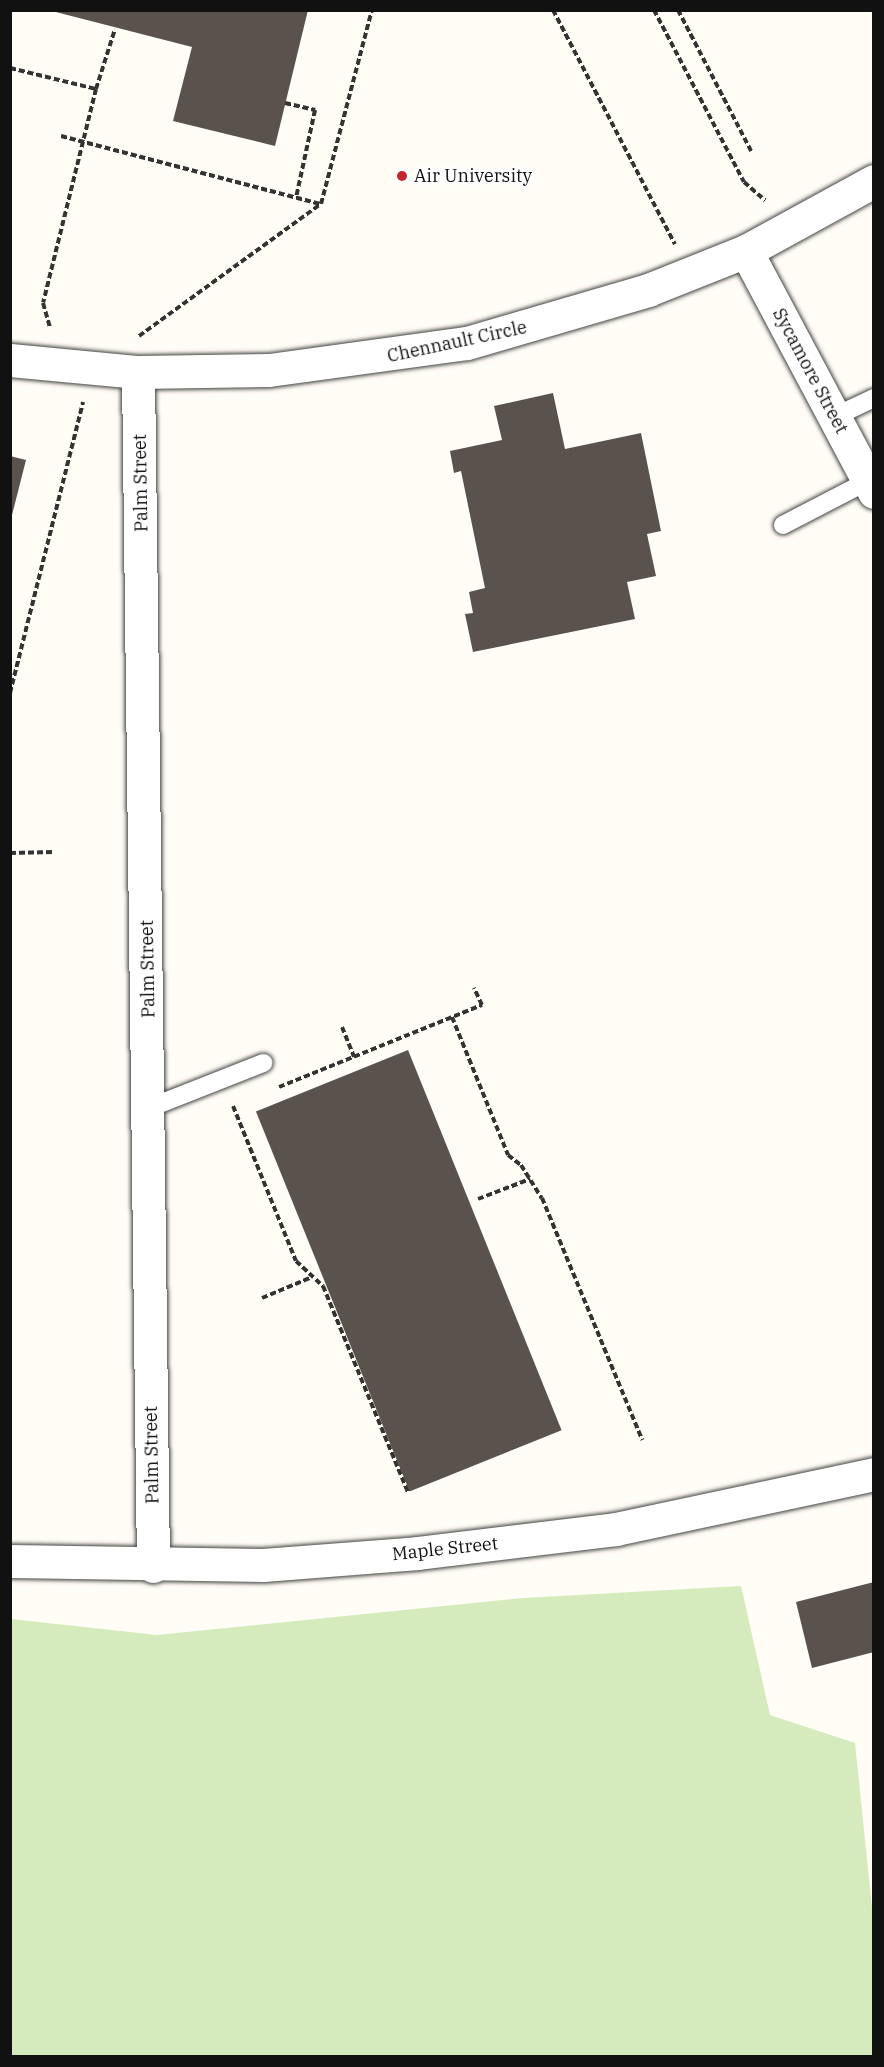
<!DOCTYPE html>
<html>
<head>
<meta charset="utf-8">
<style>
	body { margin:0 }
	#map { position:relative; width:884px; height:2067px; overflow:hidden; background:#fffdf5; font-family:"IBM Plex Serif",serif }
	div>[style] { position:absolute }
	.green>* { inset:0; background:#d5ebbd }
	.building>* { inset:0; background:#5a524d; transform-origin:0 0 }
	.path>* { height:4px; margin-top:-2px; transform-origin:0; background:repeating-linear-gradient(90deg,#333 0 6px,transparent 0 9px) }
	.roads { filter:drop-shadow(0 0 2px #444) drop-shadow(0 0 2px #444) }
	.lane>* { height:18px; margin:-9px; padding:0 9px; transform-origin:9px; border-radius:9px; background:#fff }
	.street>* { height:33px; margin:-16.5px; padding:0 16.5px; transform-origin:16.5px; border-radius:16.5px; background:#fff }
	.dots>* { width:16px; height:16px; translate:-50% -50%; box-sizing:border-box; border:3px solid #fff; border-radius:50% }
	span { translate:-50% -50%; white-space:nowrap; text-align:center; line-height:1.15; -webkit-text-stroke:6px #fff; paint-order:stroke }
	.poi-label { font-size:18px; color:#111 }
	.left { translate:0 -50%; text-align:left }
	.street-label { font-size:18px; color:#111 }
	.frame { position:absolute; inset:0; border:12px solid #111; pointer-events:none }
</style>
</head>
<body>
<div id="map">
	<div class="green">
		<div style="clip-path:polygon(741px 1586px,770px 1715px,855px 1743px,873px 1917px,873px 2056px,11px 2056px,11px 1619px,157px 1635px,523px 1598px)"></div>
	</div>
	<div class="building">
		<div style="clip-path:polygon(48px 10px,308px 10px,275px 146px,173px 121px,192px 47px)"></div>
		<div style="clip-path:polygon(553px 393px,565px 449px,641px 433px,661px 531px,647px 534px,656px 576px,627px 582px,635px 619px,473px 652px,465px 614px,473px 613px,469px 592px,485px 588px,461px 471px,454px 473px,450px 451px,502px 440px,494px 406px)"></div>
		<div style="clip-path:polygon(10px 456px,26px 460px,11px 519px,10px 519px)"></div>
		<div style="left:408px;top:1050px;width:410px;height:164px;rotate:68deg"></div>
		<div style="clip-path:polygon(874px 1582px,874px 1652px,812px 1668px,796px 1602px)"></div>
	</div>
	<div class="path">
		<div style="left:553px;top:10px;width:264px;rotate:62.5deg"></div>
		<div style="left:654px;top:10px;width:194px;rotate:62.4deg"></div>
		<div style="left:744px;top:182px;width:28px;rotate:41deg"></div>
		<div style="left:678px;top:10px;width:159px;rotate:62.6deg"></div>
		<div style="left:10px;top:68px;width:89px;rotate:13.7deg"></div>
		<div style="left:96px;top:89px;width:220px;rotate:103.9deg"></div>
		<div style="left:43px;top:303px;width:26px;rotate:74deg"></div>
		<div style="left:96px;top:89px;width:63px;rotate:-72.4deg"></div>
		<div style="left:285px;top:103px;width:31px;rotate:13deg"></div>
		<div style="left:315px;top:110px;width:90px;rotate:102.2deg"></div>
		<div style="left:61px;top:136px;width:268px;rotate:14.7deg"></div>
		<div style="left:139px;top:336px;width:225px;rotate:-36deg"></div>
		<div style="left:321px;top:204px;width:201px;rotate:-75.3deg"></div>
		<div style="left:10px;top:693px;width:300px;rotate:-75.9deg"></div>
		<div style="left:10px;top:853px;width:44px;rotate:-1.3deg"></div>
		<div style="left:452px;top:1017px;width:149px;rotate:67.9deg"></div>
		<div style="left:508px;top:1155px;width:16px;rotate:38deg"></div>
		<div style="left:521px;top:1165px;width:39px;rotate:58deg"></div>
		<div style="left:542px;top:1198px;width:262px;rotate:67.5deg"></div>
		<div style="left:342px;top:1027px;width:32px;rotate:68deg"></div>
		<div style="left:279px;top:1087px;width:219px;rotate:-22deg"></div>
		<div style="left:482px;top:1005px;width:19px;rotate:-115deg"></div>
		<div style="left:233px;top:1106px;width:167px;rotate:67.9deg"></div>
		<div style="left:296px;top:1261px;width:37px;rotate:43deg"></div>
		<div style="left:323px;top:1286px;width:223px;rotate:67.6deg"></div>
		<div style="left:478px;top:1199px;width:56px;rotate:-21deg"></div>
		<div style="left:262px;top:1298px;width:54px;rotate:-22.8deg"></div>
	</div>
	<div class="roads">
		<div class="lane">
			<div style="left:834px;top:417px;width:44px;rotate:-25.4deg"></div>
			<div style="left:783px;top:525px;width:96px;rotate:-27.4deg"></div>
			<div style="left:149px;top:1108px;width:123px;rotate:-21.5deg"></div>
		</div>
		<div class="street">
			<div style="left:746px;top:251px;width:273px;rotate:62deg"></div>
			<div style="left:10px;top:360px;width:129px;rotate:5.4deg"></div>
			<div style="left:138px;top:372px;width:131px;rotate:-0.9deg"></div>
			<div style="left:269px;top:370px;width:200px;rotate:-7.8deg"></div>
			<div style="left:467px;top:343px;width:189px;rotate:-16.3deg"></div>
			<div style="left:648px;top:290px;width:105px;rotate:-21.7deg"></div>
			<div style="left:746px;top:251px;width:146px;rotate:-28.7deg"></div>
			<div style="left:138px;top:372px;width:1194px;rotate:89.28deg"></div>
			<div style="left:10px;top:1561px;width:253px;rotate:0.9deg"></div>
			<div style="left:263px;top:1565px;width:155px;rotate:-4.4deg"></div>
			<div style="left:418px;top:1553px;width:199px;rotate:-6.9deg"></div>
			<div style="left:616px;top:1529px;width:264px;rotate:-12deg"></div>
		</div>
	</div>
	<div class="dots">
		<div style="left:402px;top:176px;background:#c4262e"></div>
	</div>
	<div class="poi-label">
		<span class="left" style="left:414px;top:176px">Air University</span>
	</div>
	<div class="street-label">
		<span style="left:457px;top:342px;rotate:-12deg">Chennault Circle</span>
		<span style="left:810px;top:371px;rotate:62deg">Sycamore Street</span>
		<span style="left:141px;top:483px;rotate:-91deg">Palm Street</span>
		<span style="left:148px;top:969px;rotate:-91deg">Palm Street</span>
		<span style="left:152px;top:1455px;rotate:-91deg">Palm Street</span>
		<span style="left:445px;top:1549px;rotate:-6deg">Maple Street</span>
	</div>
	<div class="frame"></div>
</div>
</body>
</html>
